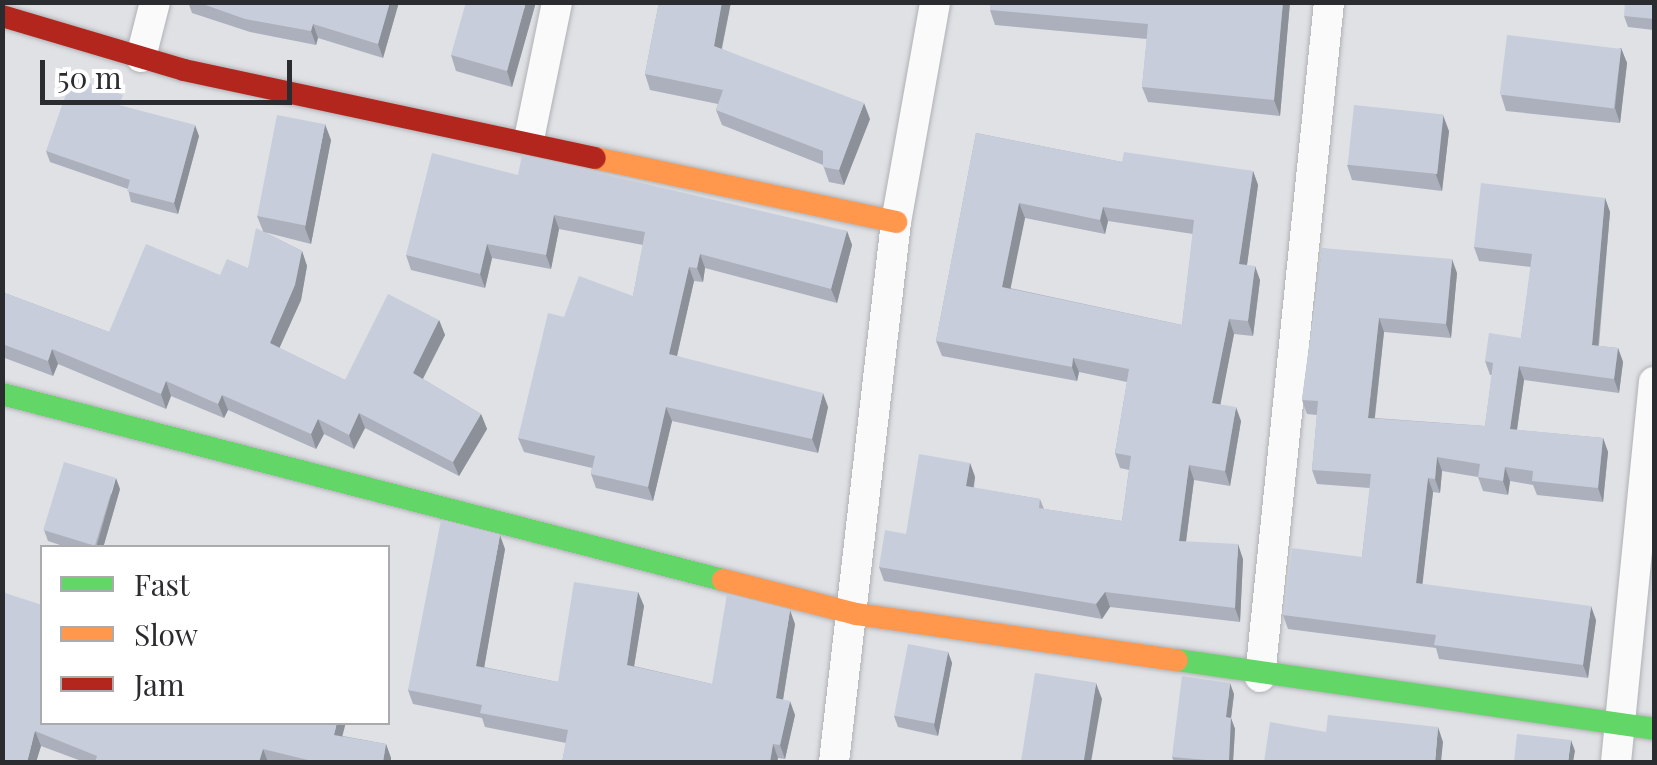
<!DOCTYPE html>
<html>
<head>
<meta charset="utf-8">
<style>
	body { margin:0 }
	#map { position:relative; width:1657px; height:765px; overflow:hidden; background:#dfe1e5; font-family:"Playfair Display",serif }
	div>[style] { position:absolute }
	.roads { filter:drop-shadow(0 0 2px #b0b1b4) drop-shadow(0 0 2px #b0b1b4) }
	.street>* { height:30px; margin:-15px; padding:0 15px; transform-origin:15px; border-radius:15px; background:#fafafb }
	.fast>* { height:22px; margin:-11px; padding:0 11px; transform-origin:11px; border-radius:11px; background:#63d668 }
	.slow>* { height:22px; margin:-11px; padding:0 11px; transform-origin:11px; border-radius:11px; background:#ff974d }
	.jam>* { height:22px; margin:-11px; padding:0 11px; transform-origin:11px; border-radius:11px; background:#b3261e }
	.wall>* { inset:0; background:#abb0bc }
	.shaded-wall>* { inset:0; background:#8b9099 }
	.building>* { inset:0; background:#c7cddb; transform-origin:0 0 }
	span { translate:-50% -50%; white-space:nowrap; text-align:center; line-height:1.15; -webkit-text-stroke:10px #fff; paint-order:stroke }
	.frame { position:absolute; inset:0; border:5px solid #2a2c2f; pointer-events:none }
	.legend { position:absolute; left:40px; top:545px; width:350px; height:180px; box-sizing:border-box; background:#fff; border:2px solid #aaabac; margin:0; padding:12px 18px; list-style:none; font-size:30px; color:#2a2c2f }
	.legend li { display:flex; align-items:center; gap:20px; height:50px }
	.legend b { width:50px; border:2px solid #aaabac }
	.scale { position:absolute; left:40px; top:60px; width:252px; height:45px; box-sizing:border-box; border:5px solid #2a2c2f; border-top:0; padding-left:12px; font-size:30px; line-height:35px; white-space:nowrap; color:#2a2c2f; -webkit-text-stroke:8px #fff; paint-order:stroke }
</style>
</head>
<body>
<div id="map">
	<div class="roads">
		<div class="street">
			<div style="left:141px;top:57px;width:57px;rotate:-75.7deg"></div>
			<div style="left:529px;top:139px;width:140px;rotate:-78.4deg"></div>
			<div style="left:1260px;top:677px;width:679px;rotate:-84.16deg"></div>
			<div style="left:834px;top:762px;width:544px;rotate:-83.45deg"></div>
			<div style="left:896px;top:222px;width:223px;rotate:-79.9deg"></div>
			<div style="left:1616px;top:762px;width:382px;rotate:-84.3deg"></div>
		</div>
		<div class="fast">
			<div style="left:2px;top:394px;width:745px;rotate:14.47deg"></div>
			<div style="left:1177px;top:660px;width:482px;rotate:8.2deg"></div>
		</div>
		<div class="slow">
			<div style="left:595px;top:158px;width:308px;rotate:12deg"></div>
			<div style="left:723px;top:580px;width:137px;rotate:14.3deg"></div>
			<div style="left:856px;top:614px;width:324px;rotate:8.2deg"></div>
		</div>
		<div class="jam">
			<div style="left:2px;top:16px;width:190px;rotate:16.5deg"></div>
			<div style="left:184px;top:70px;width:420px;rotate:12.1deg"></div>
		</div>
	</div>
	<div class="wall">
		<div style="clip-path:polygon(188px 2px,399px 2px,383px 58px,318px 38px,316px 45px,250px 32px,192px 13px)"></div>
		<div style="clip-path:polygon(536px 2px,512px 87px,456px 71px,451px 55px)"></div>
		<div style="clip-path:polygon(659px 2px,731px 2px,722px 49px,870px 119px,844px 185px,829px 182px,823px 165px,722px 125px,716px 110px,718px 104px,650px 90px,645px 74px)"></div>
		<div style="clip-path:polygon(990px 2px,1290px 2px,1280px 116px,1148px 102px,1142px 87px,1147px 39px,995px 25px,990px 10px)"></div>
		<div style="clip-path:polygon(1654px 2px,1654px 30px,1628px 27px,1624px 16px)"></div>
		<div style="clip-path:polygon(1621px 48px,1627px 63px,1620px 123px,1506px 111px,1501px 95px)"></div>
		<div style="clip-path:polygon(126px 107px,199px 136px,178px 214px,131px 202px,128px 189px,50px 162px,46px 151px)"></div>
		<div style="clip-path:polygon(1449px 131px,1442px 191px,1352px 180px,1347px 165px)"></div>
		<div style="clip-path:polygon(evenodd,976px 133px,1122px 162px,1253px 171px,1258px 185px,1247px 265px,1260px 280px,1253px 336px,1234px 334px,1220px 404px,1241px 421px,1230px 486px,1194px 480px,1186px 542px,1243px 559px,1240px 622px,1110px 607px,1102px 619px,884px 581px,879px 567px,906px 534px,970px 463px,975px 477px,974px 488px,1040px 499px,1044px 509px,1122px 521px,1129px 470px,1120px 468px,1115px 453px,1127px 382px,1079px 372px,1077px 381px,942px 356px,936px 341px,976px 133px,1025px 218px,1105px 234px,1108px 221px,1193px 234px,1182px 325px,1010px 288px,1025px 218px)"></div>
		<div style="clip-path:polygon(331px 140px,311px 244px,264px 232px,302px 251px,307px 266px,301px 300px,279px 348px,345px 380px,439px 320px,445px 335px,423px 379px,481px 414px,487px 429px,459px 476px,365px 428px,354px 449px,324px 434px,316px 449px,228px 410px,224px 418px,171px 396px,166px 409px,58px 364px,53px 376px,2px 357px,2px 292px,109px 332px,220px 275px,248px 268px,263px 231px,257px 216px)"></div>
		<div style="clip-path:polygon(518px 175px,847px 231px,852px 245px,837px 303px,705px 268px,703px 282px,694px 281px,677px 356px,828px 407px,818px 453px,672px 421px,653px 501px,596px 488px,591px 474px,592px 468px,524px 452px,518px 438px,633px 296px,643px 245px,559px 229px,551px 269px,492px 258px,485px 288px,411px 270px,406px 255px)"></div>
		<div style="clip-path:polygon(1605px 198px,1610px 212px,1599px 346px,1618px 348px,1623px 362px,1619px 393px,1524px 380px,1517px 430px,1603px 438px,1608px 452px,1603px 502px,1537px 495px,1533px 485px,1510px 481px,1508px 495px,1483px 491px,1478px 477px,1442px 471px,1440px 493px,1433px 492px,1422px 584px,1596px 620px,1588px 678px,1439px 659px,1436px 648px,1288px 629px,1283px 615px,1362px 557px,1370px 488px,1317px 484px,1312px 470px,1317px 415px,1307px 414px,1302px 400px,1322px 248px,1457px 273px,1451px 338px,1384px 332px,1375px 418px,1485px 426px,1492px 375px,1490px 375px,1485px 361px,1521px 338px,1531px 267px,1479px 261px,1474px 247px)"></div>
		<div style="clip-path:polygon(120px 489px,103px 548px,69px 548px,48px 541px,44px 530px)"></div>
		<div style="clip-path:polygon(505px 549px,484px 667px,558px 682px,638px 592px,644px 606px,634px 666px,712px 684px,795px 624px,783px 700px,795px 715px,785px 759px,778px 758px,777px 762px,562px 762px,566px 743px,485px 727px,482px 718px,413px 704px,408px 690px)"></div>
		<div style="clip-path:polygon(2px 592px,343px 736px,386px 744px,391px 758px,391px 762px,84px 762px,41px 746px,36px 762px)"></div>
		<div style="clip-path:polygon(948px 652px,952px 663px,938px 736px,898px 727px,894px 716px)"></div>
		<div style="clip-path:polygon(1234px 694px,1231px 718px,1235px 729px,1233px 762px,1174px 762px,1172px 757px)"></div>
	</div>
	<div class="shaded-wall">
		<div style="clip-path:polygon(390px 2px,399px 2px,383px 58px,378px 44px)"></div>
		<div style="clip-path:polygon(526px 2px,536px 2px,512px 87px,507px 71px)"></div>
		<div style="clip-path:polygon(722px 2px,731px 2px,719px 61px,714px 46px)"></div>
		<div style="clip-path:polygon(1283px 2px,1290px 2px,1280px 116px,1274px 100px)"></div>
		<div style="clip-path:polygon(313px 24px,318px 38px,316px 45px,311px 31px)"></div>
		<div style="clip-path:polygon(1621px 48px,1627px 63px,1620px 123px,1615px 108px)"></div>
		<div style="clip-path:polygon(864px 103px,870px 119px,844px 185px,839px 170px)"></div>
		<div style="clip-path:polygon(1443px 115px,1449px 131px,1442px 191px,1436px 175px)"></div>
		<div style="clip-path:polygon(325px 124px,331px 140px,311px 244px,305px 228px)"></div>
		<div style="clip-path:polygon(195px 125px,199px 136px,178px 214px,174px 203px)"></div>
		<div style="clip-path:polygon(1253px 171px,1258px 185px,1245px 279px,1239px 264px)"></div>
		<div style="clip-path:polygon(1605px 198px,1610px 212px,1597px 359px,1592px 345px)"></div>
		<div style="clip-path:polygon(1019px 203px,1025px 218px,1008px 301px,1002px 287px)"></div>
		<div style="clip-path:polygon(1103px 207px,1108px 221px,1105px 234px,1100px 220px)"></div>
		<div style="clip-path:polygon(554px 215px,559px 229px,551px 269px,546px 255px)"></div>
		<div style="clip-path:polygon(847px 231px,852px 245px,837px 303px,831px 289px)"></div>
		<div style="clip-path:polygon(487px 244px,492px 258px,485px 288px,480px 274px)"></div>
		<div style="clip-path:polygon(302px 251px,307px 266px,301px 300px,275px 358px,270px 343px)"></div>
		<div style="clip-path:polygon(700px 254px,705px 268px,703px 282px,697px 268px)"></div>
		<div style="clip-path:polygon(1452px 259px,1457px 273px,1451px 338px,1446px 324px)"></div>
		<div style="clip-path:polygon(1255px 266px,1260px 280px,1253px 336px,1248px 321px)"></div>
		<div style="clip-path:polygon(689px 267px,694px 281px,674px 369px,669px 354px)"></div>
		<div style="clip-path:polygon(1379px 318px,1384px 332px,1373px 432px,1368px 418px)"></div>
		<div style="clip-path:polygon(1229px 319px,1234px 334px,1218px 417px,1212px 403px)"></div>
		<div style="clip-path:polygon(439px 320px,445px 335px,418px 388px,413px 373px)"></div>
		<div style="clip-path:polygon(1618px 348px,1623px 362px,1619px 393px,1614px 379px)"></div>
		<div style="clip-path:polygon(52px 349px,58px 364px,53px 376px,48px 361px)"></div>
		<div style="clip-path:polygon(1073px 358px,1079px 372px,1077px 381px,1072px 367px)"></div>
		<div style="clip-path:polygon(1519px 366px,1524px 380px,1515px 443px,1510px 429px)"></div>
		<div style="clip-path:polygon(166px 381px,171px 396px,166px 409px,161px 394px)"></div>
		<div style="clip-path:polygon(823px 393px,828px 407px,818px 453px,812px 439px)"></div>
		<div style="clip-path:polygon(222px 395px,228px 410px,224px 418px,218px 404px)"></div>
		<div style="clip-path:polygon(666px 407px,672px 421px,653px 501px,648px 487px)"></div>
		<div style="clip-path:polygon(1236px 407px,1241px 421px,1230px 486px,1225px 471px)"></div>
		<div style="clip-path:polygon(359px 413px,365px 428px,354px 449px,349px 435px)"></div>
		<div style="clip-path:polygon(481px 414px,487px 429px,459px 476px,453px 462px)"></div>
		<div style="clip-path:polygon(318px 419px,324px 434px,316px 449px,311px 434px)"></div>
		<div style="clip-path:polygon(1603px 438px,1608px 452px,1603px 502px,1598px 488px)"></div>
		<div style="clip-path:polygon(1437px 457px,1442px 471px,1440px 493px,1435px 479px)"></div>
		<div style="clip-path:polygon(970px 463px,975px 477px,971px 501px,966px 486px)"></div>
		<div style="clip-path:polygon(1189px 465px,1194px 480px,1184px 556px,1179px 541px)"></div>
		<div style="clip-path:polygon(1505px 467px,1510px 481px,1508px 495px,1503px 481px)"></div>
		<div style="clip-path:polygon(116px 478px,120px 489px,103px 548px,96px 548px)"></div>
		<div style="clip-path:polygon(1428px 478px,1433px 492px,1421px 597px,1416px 583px)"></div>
		<div style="clip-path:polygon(500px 535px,505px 549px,482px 680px,476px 666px)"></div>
		<div style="clip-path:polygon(1238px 544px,1243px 559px,1240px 622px,1235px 608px)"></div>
		<div style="clip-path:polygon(638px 592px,644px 606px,632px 679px,627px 665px)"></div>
		<div style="clip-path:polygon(1105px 592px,1110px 607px,1102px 619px,1096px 604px)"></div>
		<div style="clip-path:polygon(1591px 606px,1596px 620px,1588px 678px,1583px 665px)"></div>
		<div style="clip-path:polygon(790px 610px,795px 624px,781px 712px,776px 698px)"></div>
		<div style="clip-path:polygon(948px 652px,952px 663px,938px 736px,934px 725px)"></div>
		<div style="clip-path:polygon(1096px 683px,1102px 699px,1091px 762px,1082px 762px)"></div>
		<div style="clip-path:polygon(1230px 683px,1234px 694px,1231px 718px,1235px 729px,1233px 762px,1229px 762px,1226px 717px)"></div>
		<div style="clip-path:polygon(790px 701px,795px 715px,785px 759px,780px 745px)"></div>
		<div style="clip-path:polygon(337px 722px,346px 722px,339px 749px,334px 735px)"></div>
		<div style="clip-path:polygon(1438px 727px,1443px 742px,1441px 762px,1435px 762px)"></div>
		<div style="clip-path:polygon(35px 731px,41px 746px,36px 762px,27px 762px)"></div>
		<div style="clip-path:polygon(1571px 740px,1575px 751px,1573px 762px,1568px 762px)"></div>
		<div style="clip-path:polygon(386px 744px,391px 758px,391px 762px,383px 762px)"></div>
		<div style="clip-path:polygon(773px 744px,778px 758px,777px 762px,770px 762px)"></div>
		<div style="clip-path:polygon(263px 749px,268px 762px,259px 762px)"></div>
	</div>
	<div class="building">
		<div style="clip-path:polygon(197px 2px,390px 2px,378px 44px,313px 24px,311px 31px,245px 19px)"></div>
		<div style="clip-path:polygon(466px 2px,526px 2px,507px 71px,451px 55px)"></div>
		<div style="clip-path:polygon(659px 2px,722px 2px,714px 46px,864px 103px,839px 170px,823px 167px,823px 151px,716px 110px,723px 90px,645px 74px)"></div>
		<div style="clip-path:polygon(990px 2px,1283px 2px,1274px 100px,1142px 87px,1148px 24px,990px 10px)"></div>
		<div style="clip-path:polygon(1625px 2px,1654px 2px,1654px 19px,1624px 16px)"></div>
		<div style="left:1507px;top:35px;width:115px;height:60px;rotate:7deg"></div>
		<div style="clip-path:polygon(72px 77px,123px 95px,119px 105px,195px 125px,174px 203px,127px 191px,130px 180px,46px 151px)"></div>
		<div style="left:1354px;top:105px;width:90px;height:60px;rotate:6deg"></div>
		<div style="left:277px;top:115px;width:49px;height:103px;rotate:11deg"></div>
		<div style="clip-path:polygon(evenodd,976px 133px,1122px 162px,1124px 152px,1253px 171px,1239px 264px,1255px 266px,1248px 321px,1229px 319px,1212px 403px,1236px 407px,1225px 471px,1189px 465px,1179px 541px,1238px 544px,1235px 608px,1105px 592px,1096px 604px,879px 567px,885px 530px,906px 534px,919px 454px,970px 463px,966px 486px,1040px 499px,1039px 508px,1122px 521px,1131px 456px,1115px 453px,1129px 369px,1073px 358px,1072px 367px,936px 341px,976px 133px,1019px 203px,1100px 220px,1103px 207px,1194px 220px,1182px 325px,1002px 287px,1019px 203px)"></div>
		<div style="clip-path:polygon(432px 153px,518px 175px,522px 155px,847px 231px,831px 289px,700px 254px,697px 268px,689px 267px,669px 354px,823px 393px,812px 439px,666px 407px,648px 487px,591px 474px,595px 456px,518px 438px,548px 313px,564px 317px,579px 276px,633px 296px,645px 232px,554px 215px,546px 255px,487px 244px,480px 274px,406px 255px)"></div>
		<div style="clip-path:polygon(1481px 183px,1605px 198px,1592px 345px,1618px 348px,1614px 379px,1519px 366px,1510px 429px,1603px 438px,1598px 488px,1532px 481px,1533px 471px,1505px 467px,1503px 481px,1478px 477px,1480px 464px,1437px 457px,1435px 479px,1428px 478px,1416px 583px,1591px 606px,1583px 665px,1434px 645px,1436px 635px,1283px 615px,1292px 548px,1362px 557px,1371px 474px,1312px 470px,1318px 401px,1302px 400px,1322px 248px,1452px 259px,1446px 324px,1379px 318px,1368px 418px,1485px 426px,1493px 363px,1485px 361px,1489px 333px,1521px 338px,1532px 254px,1474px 247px)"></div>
		<div style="clip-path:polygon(256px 228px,302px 251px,295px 285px,270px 343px,345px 380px,388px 294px,439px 320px,413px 373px,481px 414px,453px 462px,359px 413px,349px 435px,318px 419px,311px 434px,222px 395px,218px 404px,166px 381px,161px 394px,52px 349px,48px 361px,2px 344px,2px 292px,109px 332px,146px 244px,220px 275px,227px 259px,248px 268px)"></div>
		<div style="left:64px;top:462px;width:54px;height:71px;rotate:17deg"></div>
		<div style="clip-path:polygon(441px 520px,500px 535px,476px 666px,558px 682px,574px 582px,638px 592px,627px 665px,712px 684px,727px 594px,790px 610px,776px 698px,790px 701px,780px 745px,773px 744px,770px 762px,562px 762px,568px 730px,480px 713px,482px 705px,408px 690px)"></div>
		<div style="clip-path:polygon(2px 592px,42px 605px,42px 722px,337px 722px,334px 735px,386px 744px,383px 762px,316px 762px,263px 749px,259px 762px,95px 762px,97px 756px,35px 731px,27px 762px,2px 762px)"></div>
		<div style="left:908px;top:644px;width:41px;height:73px;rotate:11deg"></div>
		<div style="left:1035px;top:673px;width:62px;height:90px;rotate:9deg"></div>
		<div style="clip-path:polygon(1182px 676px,1230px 683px,1226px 717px,1231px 718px,1229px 762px,1172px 757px)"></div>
		<div style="clip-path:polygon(1328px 715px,1438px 727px,1435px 762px,1264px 762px,1270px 722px,1326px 732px)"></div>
		<div style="clip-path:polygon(1517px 734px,1571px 740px,1568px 762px,1514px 762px)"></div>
	</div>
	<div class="frame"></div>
	<ul class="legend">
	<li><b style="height:12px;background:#63d668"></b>Fast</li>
	<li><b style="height:12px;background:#ff974d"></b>Slow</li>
	<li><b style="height:12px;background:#b3261e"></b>Jam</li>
	</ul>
	<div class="scale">50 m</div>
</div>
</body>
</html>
